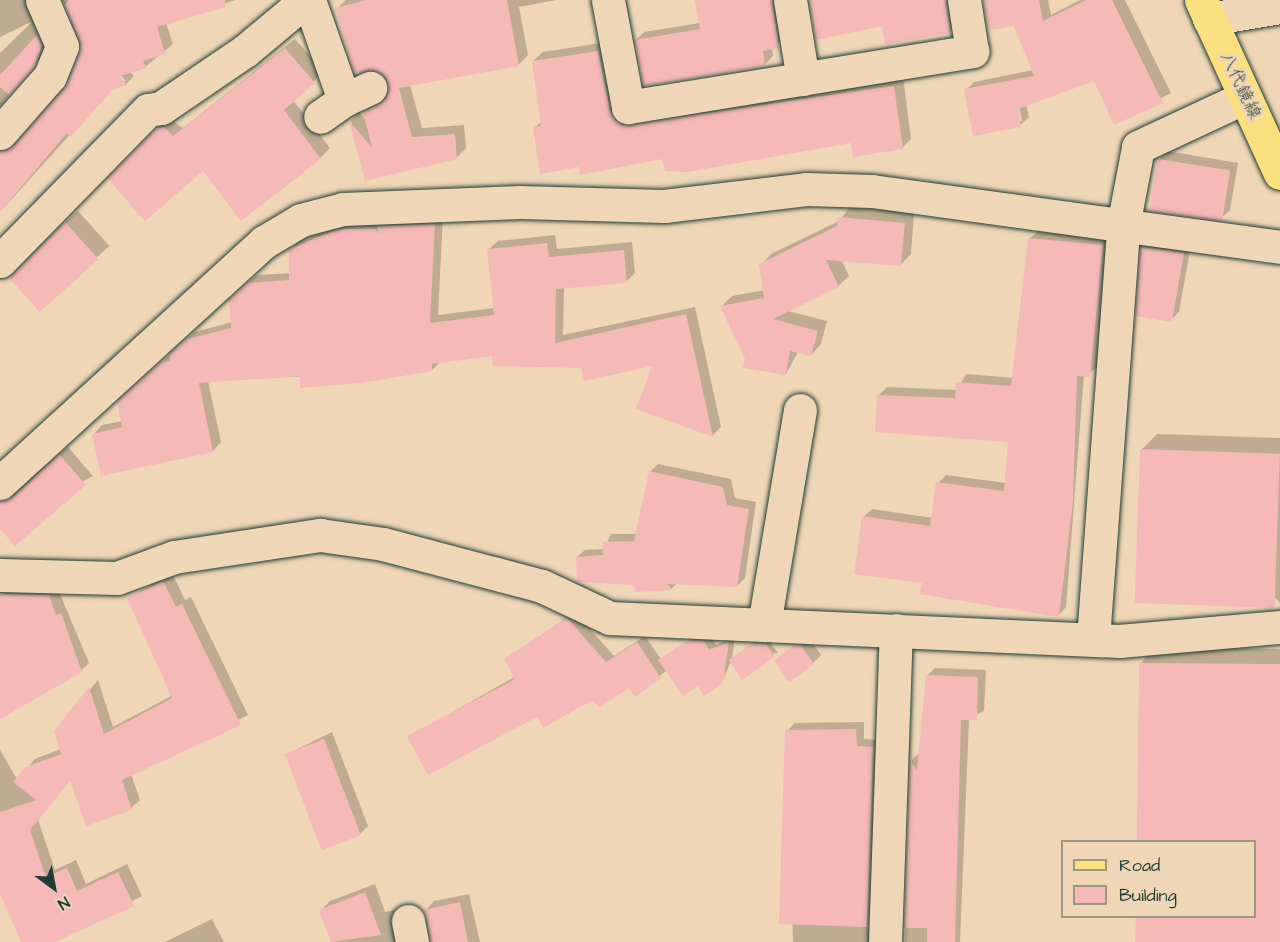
<!DOCTYPE html>
<html>
<head>
<meta charset="utf-8">
<style>
	body { margin:0 }
	#map { position:relative; width:1280px; height:942px; overflow:hidden; background:#eed6b6; font-family:"Architects Daughter","Klee One",sans-serif }
	div>[style] { position:absolute }
	.shadow>* { inset:0; background:#0003; transform-origin:0 0 }
	.building>* { inset:0; background:#f5b9b7; transform-origin:0 0 }
	.roads { filter:drop-shadow(0 0 2px #1f3d34) drop-shadow(0 0 2px #1f3d34) }
	.minor>* { height:33px; margin:-16.5px; padding:0 16.5px; transform-origin:16.5px; border-radius:16.5px; background:#eed6b6 }
	.major>* { height:33px; margin:-16.5px; padding:0 16.5px; transform-origin:16.5px; border-radius:16.5px; background:#fbe080 }
	span { translate:-50% -50%; white-space:nowrap; text-align:center; line-height:1.15; -webkit-text-stroke:6px #eed6b6; paint-order:stroke }
	.street-label { font-size:18px; color:#1f3d34 }
	.legend { position:absolute; left:1061px; top:840px; width:195px; height:78px; box-sizing:border-box; background:#eed6b6; border:2px solid #9b9982; margin:0; padding:8px 10px; list-style:none; font-size:18px; color:#1f3d34 }
	.legend li { display:flex; align-items:center; gap:12px; height:30px }
	.legend b { width:30px; border:2px solid #9b9982 }
	.north { position:absolute; left:24px; top:858px; width:60px; height:60px; -webkit-text-stroke:4px #eed6b6; paint-order:stroke; rotate:148deg; font-size:16px; font-weight:700; line-height:24px; text-align:center; color:#1f3d34 }
	.north::after { content:''; display:block; margin:auto; width:21px; height:27px; background:#1f3d34; clip-path:polygon(50% 0,100% 100%,50% 72%,0 100%) }
</style>
</head>
<body>
<div id="map">
	<div class="shadow">
		<div style="clip-path:polygon(0 0,35px 0,49px 37px,42px 56px,0 106px,0 53px,33px 21px,0 37px)"></div>
		<div style="clip-path:polygon(evenodd,62px 0,235px 0,166px 23px,173px 44px,145px 67px,130px 72px,134px 76px,126px 84px,113px 87px,0 212px,0 140px,15px 143px,65px 89px,81px 53px,81px 38px,62px 0,116px 70px,126px 81px,122px 81px,116px 70px)"></div>
		<div style="clip-path:polygon(346px 0,556px 0,519px 7px,528px 55px,518px 65px,410px 85px,422px 128px,464px 125px,466px 148px,456px 158px,366px 179px,351px 121px,359px 112px,367px 121px,365px 112px,390px 89px,338px 8px)"></div>
		<div style="clip-path:polygon(696px 0,780px 0,786px 38px,772px 48px,773px 56px,765px 64px,644px 84px,636px 40px,644px 32px,700px 23px)"></div>
		<div style="clip-path:polygon(810px 0,955px 0,958px 24px,950px 32px,883px 24px)"></div>
		<div style="clip-path:polygon(evenodd,984px 0,1048px 0,1051px 15px,1080px 0,1125px 0,1171px 93px,1115px 123px,1095px 79px,1026px 104px,1029px 117px,1020px 125px,966px 90px,974px 82px,1033px 70px,1015px 24px,984px 0,1018px 101px,1022px 121px,1019px 121px,1018px 101px)"></div>
		<div style="clip-path:polygon(295px 39px,324px 72px,293px 100px,330px 148px,320px 158px,109px 178px,168px 118px,183px 128px)"></div>
		<div style="clip-path:polygon(607px 42px,630px 116px,903px 77px,911px 139px,902px 148px,852px 141px,581px 165px,534px 128px,542px 121px,533px 61px,543px 52px)"></div>
		<div style="clip-path:polygon(1167px 151px,1238px 163px,1230px 210px,1221px 218px,1159px 159px)"></div>
		<div style="clip-path:polygon(850px 207px,914px 213px,911px 254px,900px 265px,841px 259px,849px 276px,838px 286px,788px 311px,827px 321px,821px 344px,811px 355px,798px 352px,786px 374px,747px 358px,722px 306px,732px 296px,765px 290px,761px 265px,771px 254px,839px 221px)"></div>
		<div style="left:78px;top:211px;width:47px;height:95px;rotate:48deg"></div>
		<div style="clip-path:polygon(443px 216px,438px 315px,494px 308px,489px 249px,498px 241px,555px 235px,557px 249px,632px 242px,635px 273px,626px 282px,564px 287px,563px 335px,695px 307px,721px 427px,712px 436px,655px 364px,582px 366px,493px 355px,441px 361px,432px 370px,208px 381px,221px 442px,213px 451px,94px 434px,102px 425px,123px 421px,128px 393px,195px 332px,232px 322px,239px 291px,257px 275px,291px 273px,290px 250px,299px 241px,349px 221px)"></div>
		<div style="clip-path:polygon(1038px 231px,1110px 237px,1097px 368px,1084px 375px,1066px 607px,1058px 616px,923px 582px,863px 517px,872px 509px,933px 518px,938px 483px,946px 475px,1006px 483px,1010px 440px,878px 396px,887px 387px,957px 390px,966px 374px,1014px 378px,1029px 239px)"></div>
		<div style="clip-path:polygon(1150px 239px,1191px 245px,1179px 312px,1171px 320px,1142px 247px)"></div>
		<div style="clip-path:polygon(1157px 434px,1280px 438px,1280px 603px,1141px 450px)"></div>
		<div style="clip-path:polygon(68px 447px,93px 476px,0 526px,0 502px)"></div>
		<div style="clip-path:polygon(658px 464px,731px 479px,735px 498px,756px 502px,745px 578px,737px 586px,677px 583px,671px 589px,636px 590px,636px 583px,578px 581px,577px 557px,585px 550px,604px 549px,611px 534px,637px 534px,650px 472px)"></div>
		<div style="clip-path:polygon(172px 573px,185px 600px,191px 597px,248px 715px,131px 774px,140px 800px,131px 808px,87px 824px,71px 779px,38px 820px,55px 870px,76px 860px,86px 884px,127px 864px,142px 896px,50px 942px,23px 942px,0 887px,0 750px,17px 779px,35px 759px,61px 749px,55px 732px,98px 680px,113px 727px,173px 695px,129px 598px)"></div>
		<div style="clip-path:polygon(57px 587px,89px 663px,81px 671px,0 601px,6px 588px)"></div>
		<div style="clip-path:polygon(575px 612px,614px 656px,645px 636px,661px 659px,697px 635px,710px 635px,716px 645px,735px 637px,732px 658px,758px 640px,769px 641px,778px 653px,731px 661px,722px 682px,698px 684px,667px 670px,636px 695px,629px 686px,537px 715px,409px 737px,516px 676px,506px 659px)"></div>
		<div style="clip-path:polygon(809px 638px,821px 655px,813px 663px,776px 660px)"></div>
		<div style="clip-path:polygon(1156px 647px,1280px 649px,1280px 942px,1137px 942px,1254px 916px,1254px 842px,1141px 663px)"></div>
		<div style="clip-path:polygon(935px 668px,986px 670px,984px 711px,969px 719px,960px 942px,905px 942px,912px 760px,920px 752px,927px 676px)"></div>
		<div style="clip-path:polygon(864px 722px,864px 739px,880px 740px,878px 942px,793px 942px,787px 731px,795px 723px)"></div>
		<div style="clip-path:polygon(332px 732px,368px 826px,360px 834px,287px 754px)"></div>
		<div style="clip-path:polygon(375px 884px,385px 912px,399px 909px,406px 942px,333px 942px,321px 910px,330px 901px)"></div>
		<div style="clip-path:polygon(469px 894px,480px 942px,430px 942px,425px 911px,434px 901px)"></div>
		<div style="clip-path:polygon(212px 919px,224px 942px,165px 942px)"></div>
	</div>
	<div class="building">
		<div style="clip-path:polygon(69px 0,225px 0,226px 7px,157px 27px,165px 54px,143px 61px,146px 68px,120px 76px,127px 85px,113px 89px,71px 137px,67px 133px,0 212px,0 151px,14px 145px,64px 88px,79px 53px,65px 5px)"></div>
		<div style="clip-path:polygon(366px 0,507px 0,519px 66px,399px 88px,412px 137px,455px 134px,457px 159px,365px 181px,349px 121px,372px 147px,363px 112px,385px 99px,389px 89px,380px 72px,355px 74px,336px 8px)"></div>
		<div style="clip-path:polygon(695px 0,772px 0,779px 48px,763px 51px,765px 66px,643px 86px,635px 40px,700px 29px)"></div>
		<div style="clip-path:polygon(809px 0,946px 0,950px 33px,885px 44px,882px 26px,816px 40px)"></div>
		<div style="clip-path:polygon(983px 0,1039px 0,1043px 21px,1086px 0,1112px 0,1163px 103px,1114px 125px,1094px 81px,1018px 109px,1021px 127px,973px 136px,964px 89px,1034px 76px,1014px 26px,990px 30px)"></div>
		<div style="clip-path:polygon(37px 35px,42px 46px,34px 66px,9px 95px,0 87px,0 75px)"></div>
		<div style="clip-path:polygon(285px 48px,315px 83px,284px 110px,321px 159px,241px 221px,203px 171px,145px 221px,107px 178px,157px 128px,164px 127px,173px 136px)"></div>
		<div style="clip-path:polygon(598px 51px,610px 110px,622px 125px,894px 86px,903px 149px,853px 157px,851px 143px,687px 172px,665px 171px,662px 159px,580px 175px,579px 167px,540px 174px,533px 127px,541px 126px,532px 61px)"></div>
		<div style="left:1158px;top:159px;width:73px;height:53px;rotate:9deg"></div>
		<div style="clip-path:polygon(838px 217px,905px 223px,901px 266px,826px 260px,839px 287px,773px 319px,818px 331px,811px 356px,790px 351px,786px 375px,743px 368px,745px 359px,720px 306px,764px 298px,759px 264px,837px 226px)"></div>
		<div style="left:65px;top:222px;width:50px;height:79px;rotate:48deg"></div>
		<div style="clip-path:polygon(435px 224px,430px 323px,494px 315px,487px 249px,547px 243px,549px 257px,624px 250px,627px 283px,556px 289px,555px 343px,686px 314px,713px 437px,636px 409px,652px 366px,584px 381px,581px 368px,493px 366px,492px 356px,432px 364px,432px 371px,361px 383px,300px 388px,300px 376px,199px 383px,213px 452px,101px 476px,92px 434px,122px 427px,117px 401px,159px 363px,170px 361px,169px 354px,184px 340px,231px 328px,229px 300px,247px 283px,289px 280px,289px 249px,339px 229px,375px 229px,379px 234px,377px 226px)"></div>
		<div style="clip-path:polygon(1028px 238px,1103px 245px,1090px 377px,1077px 376px,1073px 501px,1059px 617px,920px 594px,922px 583px,854px 574px,862px 516px,930px 526px,936px 482px,1004px 491px,1008px 442px,875px 432px,877px 395px,955px 398px,956px 382px,1011px 386px)"></div>
		<div style="clip-path:polygon(1140px 247px,1184px 253px,1172px 322px,1135px 316px)"></div>
		<div style="left:1140px;top:449px;width:140px;height:154px;rotate:2deg"></div>
		<div style="clip-path:polygon(59px 454px,86px 485px,15px 546px,0 529px,0 501px,13px 497px)"></div>
		<div style="clip-path:polygon(649px 471px,723px 487px,727px 505px,749px 509px,737px 587px,668px 584px,672px 590px,635px 592px,634px 585px,577px 582px,576px 557px,603px 555px,602px 542px,634px 541px)"></div>
		<div style="clip-path:polygon(163px 581px,176px 607px,182px 604px,241px 725px,122px 780px,132px 810px,86px 826px,70px 781px,30px 830px,46px 877px,67px 868px,77px 891px,118px 872px,134px 906px,55px 942px,21px 942px,0 894px,0 812px,36px 800px,13px 782px,25px 767px,61px 754px,54px 731px,89px 687px,104px 734px,172px 698px,127px 598px)"></div>
		<div style="clip-path:polygon(0 594px,49px 595px,56px 615px,61px 613px,82px 672px,0 719px)"></div>
		<div style="clip-path:polygon(567px 618px,606px 662px,637px 642px,661px 678px,635px 697px,629px 688px,599px 708px,593px 700px,543px 728px,537px 717px,428px 775px,407px 736px,515px 679px,504px 659px)"></div>
		<div style="clip-path:polygon(689px 640px,704px 641px,709px 650px,729px 642px,723px 683px,704px 696px,698px 686px,683px 696px,658px 660px)"></div>
		<div style="clip-path:polygon(752px 643px,766px 644px,775px 657px,742px 680px,729px 660px)"></div>
		<div style="clip-path:polygon(794px 645px,801px 645px,814px 664px,789px 682px,774px 660px)"></div>
		<div style="clip-path:polygon(1139px 663px,1280px 664px,1280px 942px,1135px 942px,1136px 916px,1254px 916px,1254px 842px,1137px 842px)"></div>
		<div style="clip-path:polygon(926px 675px,978px 677px,977px 720px,961px 720px,955px 942px,927px 942px,927px 928px,904px 928px,910px 760px,917px 770px)"></div>
		<div style="clip-path:polygon(856px 729px,857px 746px,873px 747px,867px 927px,779px 924px,785px 730px)"></div>
		<div style="left:324px;top:739px;width:103px;height:42px;rotate:69deg"></div>
		<div style="clip-path:polygon(365px 892px,381px 935px,331px 942px,319px 910px)"></div>
		<div style="clip-path:polygon(460px 902px,468px 942px,430px 942px,423px 910px)"></div>
	</div>
	<div class="roads">
		<div class="minor">
			<div style="left:309px;top:0;width:106px;rotate:70.7deg"></div>
			<div style="left:344px;top:100px;width:29px;rotate:145deg"></div>
			<div style="left:608px;top:0;width:109px;rotate:79.4deg"></div>
			<div style="left:628px;top:107px;width:349px;rotate:-9.2deg"></div>
			<div style="left:972px;top:51px;width:52px;rotate:-98.9deg"></div>
			<div style="left:790px;top:0;width:80px;rotate:80.7deg"></div>
			<div style="left:1209px;top:19px;width:72px;rotate:-9.6deg"></div>
			<div style="left:344px;top:100px;width:29px;rotate:-25deg"></div>
			<div style="left:0;top:133px;width:76px;rotate:-48.7deg"></div>
			<div style="left:50px;top:76px;width:32px;rotate:-68deg"></div>
			<div style="left:62px;top:46px;width:50px;rotate:-113.5deg"></div>
			<div style="left:0;top:261px;width:211px;rotate:-45.6deg"></div>
			<div style="left:148px;top:110px;width:13px;rotate:-9deg"></div>
			<div style="left:161px;top:108px;width:102px;rotate:-34.2deg"></div>
			<div style="left:245px;top:51px;width:80px;rotate:-39.9deg"></div>
			<div style="left:0;top:483px;width:357px;rotate:-42.4deg"></div>
			<div style="left:264px;top:242px;width:43px;rotate:-30.7deg"></div>
			<div style="left:301px;top:220px;width:43px;rotate:-14.7deg"></div>
			<div style="left:343px;top:209px;width:177px;rotate:-2.3deg"></div>
			<div style="left:520px;top:202px;width:144px;rotate:1.6deg"></div>
			<div style="left:664px;top:206px;width:143px;rotate:-6.8deg"></div>
			<div style="left:806px;top:189px;width:66px;rotate:1.7deg"></div>
			<div style="left:872px;top:191px;width:412px;rotate:7.8deg"></div>
			<div style="left:0;top:575px;width:117px;rotate:1.5deg"></div>
			<div style="left:117px;top:578px;width:61px;rotate:-20.2deg"></div>
			<div style="left:174px;top:557px;width:148px;rotate:-8.6deg"></div>
			<div style="left:320px;top:535px;width:64px;rotate:8.1deg"></div>
			<div style="left:383px;top:544px;width:164px;rotate:14.8deg"></div>
			<div style="left:542px;top:586px;width:75px;rotate:25.2deg"></div>
			<div style="left:610px;top:618px;width:510px;rotate:2.59deg"></div>
			<div style="left:1119px;top:641px;width:162px;rotate:-5deg"></div>
			<div style="left:764px;top:625px;width:218px;rotate:-80.5deg"></div>
			<div style="left:1093px;top:639px;width:414px;rotate:-85.8deg"></div>
			<div style="left:1123px;top:226px;width:80px;rotate:-79.2deg"></div>
			<div style="left:1138px;top:147px;width:118px;rotate:-25deg"></div>
			<div style="left:408px;top:921px;width:21px;rotate:79deg"></div>
			<div style="left:885px;top:942px;width:312px;rotate:-88deg"></div>
		</div>
		<div class="major">
			<div style="left:1201px;top:0;width:190px;rotate:65.5deg"></div>
		</div>
	</div>
	<div class="street-label">
		<span style="left:1240px;top:86px;rotate:65deg">八代鏡線</span>
	</div>
	<ul class="legend">
	<li><b style="height:8px;background:#fbe080"></b>Road</li>
	<li><b style="height:16px;background:#f5b9b7"></b>Building</li>
	</ul>
	<div class="north">N</div>
</div>
</body>
</html>
